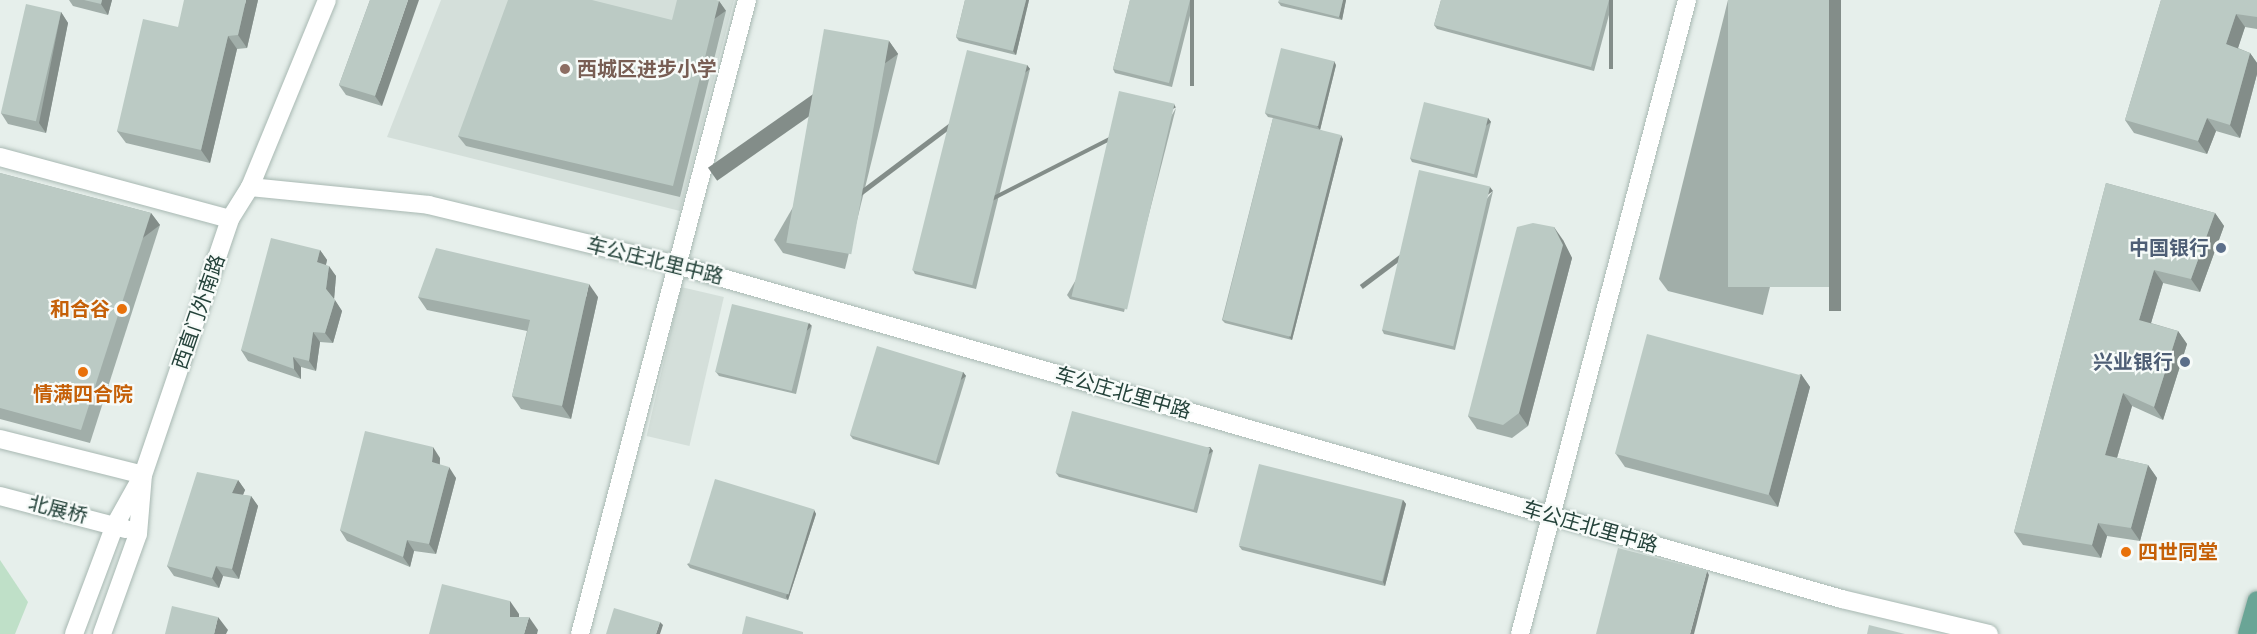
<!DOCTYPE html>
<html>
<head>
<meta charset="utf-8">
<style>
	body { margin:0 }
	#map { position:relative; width:2257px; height:634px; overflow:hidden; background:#e6efeb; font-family:"Work Sans","Noto Sans SC",sans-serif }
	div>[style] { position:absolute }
	.built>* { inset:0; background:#d4dfda; transform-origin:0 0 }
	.green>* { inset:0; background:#bfe0c8 }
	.roads { filter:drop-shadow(0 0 2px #a8b8b2) drop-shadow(0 0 2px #a8b8b2) }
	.minor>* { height:18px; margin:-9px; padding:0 9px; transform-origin:9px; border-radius:9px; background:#fff }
	.major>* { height:18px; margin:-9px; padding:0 9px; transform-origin:9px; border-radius:9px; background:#6aa596 }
	.wall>* { inset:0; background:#a1aea9 }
	.shaded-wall>* { inset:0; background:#838d89; transform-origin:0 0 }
	.building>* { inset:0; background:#bbcac4; transform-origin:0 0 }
	.dots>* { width:16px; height:16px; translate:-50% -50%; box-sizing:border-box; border:3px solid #f7fbf9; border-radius:50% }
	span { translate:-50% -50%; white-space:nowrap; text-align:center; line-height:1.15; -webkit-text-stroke:4.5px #f7fbf9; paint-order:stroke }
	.education-label { font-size:20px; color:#785e54; font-weight:700 }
	.left { translate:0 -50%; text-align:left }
	.service-label { font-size:20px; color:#4e5e75; font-weight:700 }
	.right { translate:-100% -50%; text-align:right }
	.street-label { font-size:20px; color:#24423a }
	.food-label { font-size:20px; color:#c56008; font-weight:700 }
</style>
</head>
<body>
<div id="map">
	<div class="built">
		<div style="clip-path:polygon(441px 0,734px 0,680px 211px,387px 137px)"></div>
		<div style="left:681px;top:287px;width:44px;height:153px;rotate:13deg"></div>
	</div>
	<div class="green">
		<div style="clip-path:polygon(0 560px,28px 602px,15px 634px,0 634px)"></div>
	</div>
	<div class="roads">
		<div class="minor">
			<div style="left:0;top:157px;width:238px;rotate:15.1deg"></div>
			<div style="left:250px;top:187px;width:180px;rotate:5.7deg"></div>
			<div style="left:429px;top:205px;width:255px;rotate:13.6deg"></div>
			<div style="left:677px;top:265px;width:1212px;rotate:16deg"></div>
			<div style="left:1842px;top:599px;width:151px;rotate:13.4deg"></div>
			<div style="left:0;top:439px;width:147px;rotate:14.1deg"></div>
			<div style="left:0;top:496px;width:130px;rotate:14.7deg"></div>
			<div style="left:74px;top:634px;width:116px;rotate:-69.4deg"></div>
			<div style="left:115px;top:525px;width:49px;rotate:-60.8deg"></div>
			<div style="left:102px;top:634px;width:106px;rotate:-70.2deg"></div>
			<div style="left:138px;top:534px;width:59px;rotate:-85.2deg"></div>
			<div style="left:143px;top:475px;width:270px;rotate:-71.2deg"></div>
			<div style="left:230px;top:219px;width:38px;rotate:-58deg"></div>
			<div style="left:250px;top:187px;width:202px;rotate:-67.6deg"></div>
			<div style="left:580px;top:634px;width:656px;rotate:-75.24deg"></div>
			<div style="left:1520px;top:634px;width:656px;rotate:-75.24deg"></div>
		</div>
		<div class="major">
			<div style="left:2247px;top:634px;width:35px;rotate:-74deg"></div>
		</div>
	</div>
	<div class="wall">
		<div style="clip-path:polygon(69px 0,112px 0,108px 15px,73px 6px)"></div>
		<div style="clip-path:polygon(258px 0,247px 48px,237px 49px,210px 163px,126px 143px,117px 131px,178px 27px)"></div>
		<div style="clip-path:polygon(370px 0,382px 106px,346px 95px,339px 85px)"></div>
		<div style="clip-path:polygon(965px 0,1029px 0,1016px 55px,959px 41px,956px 37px)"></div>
		<div style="clip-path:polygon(1130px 0,1194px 0,1172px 87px,1115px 73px,1113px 69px)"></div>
		<div style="clip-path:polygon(1346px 0,1342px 20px,1281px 6px,1278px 2px)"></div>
		<div style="clip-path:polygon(1441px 0,1613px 0,1594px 71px,1437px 29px,1434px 25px)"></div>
		<div style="clip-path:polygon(1728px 0,1841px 0,1763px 315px,1668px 291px,1659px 279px)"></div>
		<div style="clip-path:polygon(2161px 0,2257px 0,2257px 29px,2245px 27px,2238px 48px,2250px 53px,2257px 63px,2257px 74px,2240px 138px,2216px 131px,2207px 154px,2134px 133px,2125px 120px)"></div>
		<div style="clip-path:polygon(719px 1px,726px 11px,680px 197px,466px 146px,458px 136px,672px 20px)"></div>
		<div style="clip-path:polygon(61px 12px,68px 23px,46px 133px,8px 124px,1px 113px)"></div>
		<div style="clip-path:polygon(889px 41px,898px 54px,845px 269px,783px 253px,774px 240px)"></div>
		<div style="clip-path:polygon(1027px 65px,1030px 69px,976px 289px,915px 274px,913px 270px)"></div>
		<div style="clip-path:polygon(1336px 65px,1320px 130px,1343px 139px,1292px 340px,1225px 323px,1222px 320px,1273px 118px,1268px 117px,1265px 113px)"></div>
		<div style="clip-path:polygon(1176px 108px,1124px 312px,1070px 299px,1067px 295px)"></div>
		<div style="clip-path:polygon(1488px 118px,1491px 122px,1477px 178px,1412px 162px,1410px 158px)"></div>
		<div style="clip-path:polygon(0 173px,151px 213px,160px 225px,90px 443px,0 419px)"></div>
		<div style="clip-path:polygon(2106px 183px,2215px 213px,2224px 226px,2200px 292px,2163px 283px,2151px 323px,2178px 331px,2187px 344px,2163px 420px,2132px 406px,2117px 458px,2148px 465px,2157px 478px,2140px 541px,2107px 536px,2101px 558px,2023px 545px,2014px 532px)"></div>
		<div style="clip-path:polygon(1493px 191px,1455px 350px,1384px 334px,1382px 330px)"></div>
		<div style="clip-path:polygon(1563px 240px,1572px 258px,1528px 426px,1512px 438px,1477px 429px,1468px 416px)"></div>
		<div style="clip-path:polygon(320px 250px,327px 260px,326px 265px,336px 276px,334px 299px,342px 311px,333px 343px,320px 342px,316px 371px,301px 367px,301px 379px,248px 361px,241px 350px)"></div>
		<div style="clip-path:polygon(418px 297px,598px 297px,571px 419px,521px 409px,512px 396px,527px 331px,427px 310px)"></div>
		<div style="clip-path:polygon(812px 326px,796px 394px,719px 376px,716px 372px)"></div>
		<div style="clip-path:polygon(963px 372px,966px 376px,939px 465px,853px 439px,850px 435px)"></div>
		<div style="clip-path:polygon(1801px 374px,1810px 387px,1778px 507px,1625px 467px,1616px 454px)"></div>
		<div style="clip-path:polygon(1210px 447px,1213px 451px,1197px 513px,1059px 477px,1056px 473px)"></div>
		<div style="clip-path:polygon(440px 458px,440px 465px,456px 478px,436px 554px,414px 551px,410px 567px,347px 541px,340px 530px)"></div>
		<div style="clip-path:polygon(238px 480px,245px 490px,243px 495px,251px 496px,258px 506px,239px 579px,223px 576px,219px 588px,174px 576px,167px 566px)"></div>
		<div style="clip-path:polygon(1403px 500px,1406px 504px,1385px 586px,1242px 550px,1239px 546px)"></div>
		<div style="clip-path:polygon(814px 510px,816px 514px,788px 600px,690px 568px,687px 564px)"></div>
	</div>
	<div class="shaded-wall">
		<div style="clip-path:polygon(102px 0,112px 0,108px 15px,101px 4px)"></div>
		<div style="clip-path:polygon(246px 0,258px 0,247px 48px,238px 35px)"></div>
		<div style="clip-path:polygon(408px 0,419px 0,382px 106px,375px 96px)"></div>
		<div style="clip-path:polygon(1026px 0,1029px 0,1016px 55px,1013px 51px)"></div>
		<div style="left:1190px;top:0;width:4px;height:86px"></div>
		<div style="clip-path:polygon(1343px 0,1346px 0,1342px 20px,1339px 17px)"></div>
		<div style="left:1609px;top:0;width:4px;height:69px"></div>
		<div style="left:1829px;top:0;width:12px;height:311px"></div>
		<div style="left:719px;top:1px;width:12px;height:191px;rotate:55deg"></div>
		<div style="clip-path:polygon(61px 12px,68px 23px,46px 133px,39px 123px)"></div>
		<div style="clip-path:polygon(2236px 14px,2245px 27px,2235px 57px,2226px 44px)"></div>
		<div style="clip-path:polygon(228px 36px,237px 49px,210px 163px,201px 150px)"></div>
		<div style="left:889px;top:41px;width:16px;height:221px;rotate:55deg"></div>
		<div style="clip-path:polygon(2250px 53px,2257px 63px,2257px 74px,2240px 138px,2230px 125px)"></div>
		<div style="clip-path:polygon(1334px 61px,1336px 65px,1320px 130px,1317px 126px)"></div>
		<div style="left:1027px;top:65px;width:5px;height:227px;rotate:53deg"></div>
		<div style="left:1174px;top:104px;width:4px;height:211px;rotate:63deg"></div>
		<div style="left:1488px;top:118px;width:5px;height:58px;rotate:53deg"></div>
		<div style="clip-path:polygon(2207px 118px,2216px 131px,2207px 154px,2198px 141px)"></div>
		<div style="clip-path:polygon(1341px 135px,1343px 139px,1292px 340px,1289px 337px)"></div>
		<div style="left:1490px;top:187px;width:5px;height:163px;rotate:53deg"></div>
		<div style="left:151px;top:213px;width:15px;height:228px;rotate:53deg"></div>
		<div style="clip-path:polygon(2215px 213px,2224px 226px,2200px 292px,2191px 279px)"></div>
		<div style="clip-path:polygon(1554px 227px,1563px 240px,1572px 258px,1528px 426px,1519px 413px)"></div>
		<div style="clip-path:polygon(320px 250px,327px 260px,324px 272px,317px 262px)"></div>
		<div style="clip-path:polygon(329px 266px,336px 276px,334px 300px,326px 289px)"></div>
		<div style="clip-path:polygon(2154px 270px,2163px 283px,2148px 333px,2139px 320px)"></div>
		<div style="clip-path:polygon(589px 284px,598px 297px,571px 419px,562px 406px)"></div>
		<div style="clip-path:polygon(335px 300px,342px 311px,333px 343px,325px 333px)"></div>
		<div style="left:809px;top:323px;width:4px;height:70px;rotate:45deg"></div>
		<div style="clip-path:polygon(2178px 331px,2187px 344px,2163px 420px,2154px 407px)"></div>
		<div style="clip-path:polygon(313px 332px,320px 342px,316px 371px,309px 361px)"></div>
		<div style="clip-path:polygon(293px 357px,301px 367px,301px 379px,294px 369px)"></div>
		<div style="left:963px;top:372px;width:5px;height:93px;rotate:53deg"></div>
		<div style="clip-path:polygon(1801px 374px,1810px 387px,1778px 507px,1769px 494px)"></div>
		<div style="clip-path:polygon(2123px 393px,2132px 406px,2114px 468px,2105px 455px)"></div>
		<div style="clip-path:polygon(433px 447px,440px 458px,439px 473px,432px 462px)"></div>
		<div style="left:1210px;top:447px;width:5px;height:64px;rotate:53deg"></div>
		<div style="clip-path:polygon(2148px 465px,2157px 478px,2140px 541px,2131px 528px)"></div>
		<div style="clip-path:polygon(449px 467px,456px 478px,436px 554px,429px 544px)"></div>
		<div style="clip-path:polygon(238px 480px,245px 490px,239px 504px,232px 493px)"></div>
		<div style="clip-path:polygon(251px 496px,258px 506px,239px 579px,232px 569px)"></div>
		<div style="clip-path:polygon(1403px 500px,1406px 504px,1385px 586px,1383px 582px)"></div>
		<div style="clip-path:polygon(814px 510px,816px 514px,788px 600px,786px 597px)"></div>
		<div style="clip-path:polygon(2098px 523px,2107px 536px,2101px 558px,2092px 545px)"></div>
		<div style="clip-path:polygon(407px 540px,414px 551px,410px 567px,403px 557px)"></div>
		<div style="clip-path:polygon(216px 566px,223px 576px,219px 588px,212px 578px)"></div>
		<div style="clip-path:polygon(1707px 571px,1709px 575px,1694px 634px,1690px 634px)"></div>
		<div style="clip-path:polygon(510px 601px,519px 614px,519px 629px,510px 617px)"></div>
		<div style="clip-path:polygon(218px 617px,228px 630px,226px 634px,214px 634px)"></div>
		<div style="clip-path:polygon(529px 617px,538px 630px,537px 634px,524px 634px)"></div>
		<div style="clip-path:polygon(660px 622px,663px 625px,660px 634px,656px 634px)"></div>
	</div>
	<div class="building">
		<div style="clip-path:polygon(84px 0,102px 0,101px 4px)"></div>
		<div style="clip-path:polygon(184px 0,246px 0,238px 35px,228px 36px,201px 150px,117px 131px,143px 19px,178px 27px)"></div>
		<div style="clip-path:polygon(370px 0,408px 0,375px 96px,339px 85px)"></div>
		<div style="clip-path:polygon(508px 0,592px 0,672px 20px,677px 0,716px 0,719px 1px,673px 186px,458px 136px)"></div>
		<div style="clip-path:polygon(965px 0,1026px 0,1013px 51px,956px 37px)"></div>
		<div style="clip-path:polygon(1130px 0,1190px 0,1169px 83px,1113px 69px)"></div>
		<div style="clip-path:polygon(1279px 0,1343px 0,1339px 17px,1278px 2px)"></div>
		<div style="clip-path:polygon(1441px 0,1609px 0,1591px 67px,1434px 25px)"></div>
		<div style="left:1728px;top:0;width:101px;height:287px"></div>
		<div style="clip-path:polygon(2161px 0,2257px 0,2257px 17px,2236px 14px,2226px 44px,2250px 53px,2230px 125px,2207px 118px,2198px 141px,2125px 120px)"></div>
		<div style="left:26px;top:4px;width:36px;height:112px;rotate:13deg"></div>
		<div style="left:824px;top:29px;width:66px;height:217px;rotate:10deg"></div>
		<div style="left:1281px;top:48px;width:55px;height:67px;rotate:14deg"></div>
		<div style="left:967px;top:50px;width:62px;height:227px;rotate:14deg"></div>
		<div style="left:1119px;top:91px;width:57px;height:211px;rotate:13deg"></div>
		<div style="left:1424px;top:102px;width:66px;height:58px;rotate:14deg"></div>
		<div style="left:1273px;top:118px;width:70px;height:208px;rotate:14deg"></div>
		<div style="left:1419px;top:170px;width:73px;height:164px;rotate:13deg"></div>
		<div style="clip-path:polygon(0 173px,151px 213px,81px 430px,0 408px)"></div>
		<div style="clip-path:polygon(2106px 183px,2215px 213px,2191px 279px,2154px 270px,2139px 320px,2178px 331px,2154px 407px,2123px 393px,2105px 455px,2148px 465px,2131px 528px,2098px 523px,2092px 545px,2014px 532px)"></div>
		<div style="clip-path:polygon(1533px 223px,1554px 227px,1563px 245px,1519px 413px,1503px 425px,1468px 416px,1517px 227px)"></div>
		<div style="clip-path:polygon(271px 238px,320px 250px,317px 262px,329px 266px,326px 289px,335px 300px,325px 333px,313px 332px,309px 361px,293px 357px,294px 369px,241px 350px)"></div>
		<div style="clip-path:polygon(436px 248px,589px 284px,562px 406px,512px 396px,530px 320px,418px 297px)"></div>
		<div style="left:732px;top:304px;width:79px;height:70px;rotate:14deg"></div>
		<div style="left:1647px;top:334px;width:159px;height:124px;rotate:15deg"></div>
		<div style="left:877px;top:346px;width:90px;height:93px;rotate:17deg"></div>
		<div style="left:1072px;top:411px;width:143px;height:64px;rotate:15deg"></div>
		<div style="clip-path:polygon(365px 431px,433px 447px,432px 462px,449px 467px,429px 544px,407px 540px,403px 557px,340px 530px)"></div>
		<div style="left:1259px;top:464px;width:148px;height:84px;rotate:14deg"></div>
		<div style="clip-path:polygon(197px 472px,238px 480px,232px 493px,251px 496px,232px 569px,216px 566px,212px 578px,167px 566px)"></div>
		<div style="left:715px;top:479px;width:104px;height:89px;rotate:17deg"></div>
		<div style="clip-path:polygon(1618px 548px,1707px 571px,1690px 634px,1596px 634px)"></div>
		<div style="clip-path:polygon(442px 584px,510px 601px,510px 617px,529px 617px,524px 634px,429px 634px)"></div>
		<div style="clip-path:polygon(172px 606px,218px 617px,214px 634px,165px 634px)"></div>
		<div style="clip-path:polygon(614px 608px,660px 622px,656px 634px,606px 634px)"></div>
		<div style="clip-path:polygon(746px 616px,803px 632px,803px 634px,742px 634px)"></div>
		<div style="clip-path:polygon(1869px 625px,1905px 634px,1867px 634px)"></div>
	</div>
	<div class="dots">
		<div style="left:565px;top:69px;background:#8d6e63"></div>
		<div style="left:2221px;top:248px;background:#5c6f8a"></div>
		<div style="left:122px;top:309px;background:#e8710a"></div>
		<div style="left:2185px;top:362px;background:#5c6f8a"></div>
		<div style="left:83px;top:372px;background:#e8710a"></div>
		<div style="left:2126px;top:552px;background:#e8710a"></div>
	</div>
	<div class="education-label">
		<span class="left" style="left:577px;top:69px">西城区进步小学</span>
	</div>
	<div class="service-label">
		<span class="right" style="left:2209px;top:248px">中国银行</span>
		<span class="right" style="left:2173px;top:362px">兴业银行</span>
	</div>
	<div class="street-label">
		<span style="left:655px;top:261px;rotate:14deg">车公庄北里中路</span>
		<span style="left:199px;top:312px;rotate:-71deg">西直门外南路</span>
		<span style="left:1123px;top:393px;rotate:16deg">车公庄北里中路</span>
		<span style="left:58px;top:510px;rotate:14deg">北展桥</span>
		<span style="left:1590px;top:527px;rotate:16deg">车公庄北里中路</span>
	</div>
	<div class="food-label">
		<span class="right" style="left:110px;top:309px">和合谷</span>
		<span style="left:83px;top:394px">情满四合院</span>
		<span class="left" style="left:2138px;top:552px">四世同堂</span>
	</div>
</div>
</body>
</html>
